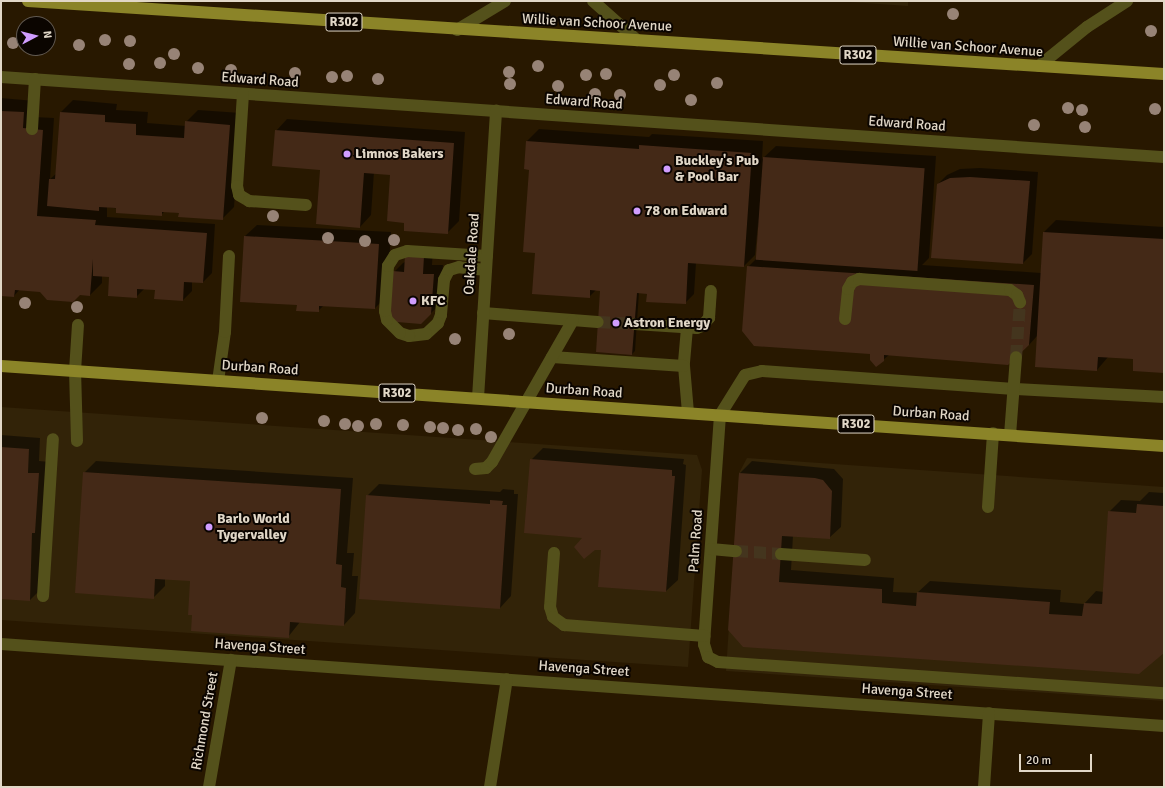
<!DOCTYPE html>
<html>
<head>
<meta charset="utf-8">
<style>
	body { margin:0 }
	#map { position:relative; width:1165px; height:788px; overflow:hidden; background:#281800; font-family:Signika,sans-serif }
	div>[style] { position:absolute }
	.built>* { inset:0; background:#322308 }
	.shadow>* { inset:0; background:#0007 }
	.building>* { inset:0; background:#442917; transform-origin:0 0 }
	.minor-tunnel>* { height:12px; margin-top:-6px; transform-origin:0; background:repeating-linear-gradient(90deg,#44351e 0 12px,transparent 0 18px) }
	.minor>* { height:12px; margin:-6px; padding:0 6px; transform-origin:6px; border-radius:6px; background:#54511b }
	.major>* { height:12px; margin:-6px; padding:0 6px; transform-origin:6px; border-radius:6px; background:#8b8428 }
	.trees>* { width:12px; height:12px; margin:-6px; border-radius:50%; background:#978376 }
	.dots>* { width:11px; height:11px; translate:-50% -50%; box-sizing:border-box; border:2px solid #0b0500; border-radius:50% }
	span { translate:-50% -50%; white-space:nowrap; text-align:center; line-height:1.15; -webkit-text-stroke:4px #0b0500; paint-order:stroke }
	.shield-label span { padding:1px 3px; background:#0b0500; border:1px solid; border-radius:3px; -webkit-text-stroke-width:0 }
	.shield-label { font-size:13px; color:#e1d7c7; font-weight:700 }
	.street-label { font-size:14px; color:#e1d7c7 }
	.poi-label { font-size:14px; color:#e1d7c7; font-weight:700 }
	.left { translate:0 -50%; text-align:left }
	.frame { position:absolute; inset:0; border:2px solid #e1d7c7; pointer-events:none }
	.north { position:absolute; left:16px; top:16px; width:40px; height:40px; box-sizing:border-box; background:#0b0500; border:1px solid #615950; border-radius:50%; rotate:83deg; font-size:11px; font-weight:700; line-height:16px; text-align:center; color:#e1d7c7 }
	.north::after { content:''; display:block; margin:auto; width:14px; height:18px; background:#d09dff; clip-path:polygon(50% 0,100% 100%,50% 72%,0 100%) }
	.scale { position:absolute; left:1019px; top:754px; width:73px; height:18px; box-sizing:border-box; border:2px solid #e1d7c7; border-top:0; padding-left:5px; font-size:12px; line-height:14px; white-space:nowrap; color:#e1d7c7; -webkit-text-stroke:3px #0b0500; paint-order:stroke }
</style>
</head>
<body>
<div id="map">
	<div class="built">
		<div style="clip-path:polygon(836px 1px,908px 1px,908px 6px)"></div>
		<div style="clip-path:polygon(1px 407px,697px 455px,702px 470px,688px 667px,1px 620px)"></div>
		<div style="clip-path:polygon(747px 458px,1164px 487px,1164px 701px,726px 671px,739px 473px)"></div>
	</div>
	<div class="shadow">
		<div style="clip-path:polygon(1px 98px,35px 101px,34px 117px,54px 118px,50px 179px,57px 173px,61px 112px,73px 100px,117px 104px,116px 110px,148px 112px,147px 123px,186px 126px,186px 122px,198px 110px,241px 113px,234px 207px,222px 219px,165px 211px,161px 215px,107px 207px,107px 217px,215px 224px,212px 273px,203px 282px,192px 281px,192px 291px,183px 300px,156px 289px,145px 288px,136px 297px,110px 276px,102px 276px,102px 283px,90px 295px,20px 289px,14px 296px,1px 295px)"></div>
		<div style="clip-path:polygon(287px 119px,465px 132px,459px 221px,447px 233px,405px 222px,392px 174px,374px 172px,371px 215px,360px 227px,321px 169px,276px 131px)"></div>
		<div style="clip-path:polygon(539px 129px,649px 137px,652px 134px,763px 141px,762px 159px,776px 146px,936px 156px,929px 258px,922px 265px,1041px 273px,1044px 232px,1056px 220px,1164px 227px,1164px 372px,1134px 358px,1108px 357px,1097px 370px,1037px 336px,1029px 345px,889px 355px,883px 360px,748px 267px,757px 258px,758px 223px,755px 255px,744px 266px,696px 263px,694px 294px,685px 303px,639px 292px,635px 351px,632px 354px,601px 291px,597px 289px,589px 297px,536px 253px,527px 141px)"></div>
		<div style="clip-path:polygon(980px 168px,1038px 172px,1032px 254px,1023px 263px,937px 185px,947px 175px,960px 169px)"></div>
		<div style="clip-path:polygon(257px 225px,391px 232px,387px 296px,375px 308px,324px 305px,318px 311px,298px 304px,245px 236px)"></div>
		<div style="clip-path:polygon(433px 248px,432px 265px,443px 265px,440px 304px,431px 313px,394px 272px,403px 263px)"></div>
		<div style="clip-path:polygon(1px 435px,40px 438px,39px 461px,50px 462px,42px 588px,30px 600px,1px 598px)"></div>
		<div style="clip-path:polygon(543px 448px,684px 459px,683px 464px,686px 465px,678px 580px,666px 591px,584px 537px,531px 460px)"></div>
		<div style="clip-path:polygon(96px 461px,353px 478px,347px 553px,354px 553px,352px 576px,358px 576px,355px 613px,344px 625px,300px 622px,288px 637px,193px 614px,191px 580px,165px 578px,165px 586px,153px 598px,84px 473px)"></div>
		<div style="clip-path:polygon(752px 461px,834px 469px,843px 479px,841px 527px,829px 538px,793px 536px,791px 570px,894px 578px,893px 592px,917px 593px,930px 581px,1061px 590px,1060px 602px,1084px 604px,1096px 591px,1104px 592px,1109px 512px,1121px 500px,1140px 501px,1149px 492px,1164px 493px,1164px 651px,730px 630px,740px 473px)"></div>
		<div style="clip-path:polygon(379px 484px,500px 492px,503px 489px,514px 490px,514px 494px,518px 494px,511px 596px,500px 608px,367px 496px)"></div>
	</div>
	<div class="building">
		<div style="clip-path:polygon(1px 111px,24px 112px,23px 128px,43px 130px,37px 216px,96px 220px,95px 225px,207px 233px,203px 283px,184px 282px,183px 301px,154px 299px,155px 290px,137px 289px,137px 298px,108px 296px,109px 277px,93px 276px,93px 259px,90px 296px,80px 295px,73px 302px,47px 300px,40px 292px,15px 290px,14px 297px,1px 296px)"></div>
		<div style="clip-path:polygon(60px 112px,105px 115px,105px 122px,136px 124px,136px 135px,184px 138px,185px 121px,230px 125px,223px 220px,178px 217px,179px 213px,162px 212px,162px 216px,116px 213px,116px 208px,99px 207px,99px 211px,47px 206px,49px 179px,55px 179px)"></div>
		<div style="clip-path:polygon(275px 130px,454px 143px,448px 234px,404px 231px,404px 223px,387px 221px,390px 175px,364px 173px,360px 228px,316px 224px,320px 170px,272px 166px)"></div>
		<div style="clip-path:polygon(526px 141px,639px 149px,639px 145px,752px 153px,744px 267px,688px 263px,686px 304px,646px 302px,647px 294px,637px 293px,632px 355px,596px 352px,600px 291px,590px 290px,590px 298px,532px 294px,535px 253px,523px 252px,529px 170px,524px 169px)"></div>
		<div style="left:763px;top:157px;width:162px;height:103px;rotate:4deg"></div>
		<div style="clip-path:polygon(970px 177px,1030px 181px,1023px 264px,931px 258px,937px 184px,950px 178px)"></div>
		<div style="clip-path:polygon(1043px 232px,1164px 239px,1164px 373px,1133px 371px,1133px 359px,1098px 357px,1097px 371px,1035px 367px)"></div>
		<div style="clip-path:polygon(244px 236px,379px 244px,375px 309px,319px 306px,319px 312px,296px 311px,297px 305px,240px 302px)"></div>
		<div style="clip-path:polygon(405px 255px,424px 256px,423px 274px,434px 274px,431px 314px,421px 324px,397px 322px,390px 315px,393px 271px,404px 272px)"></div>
		<div style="clip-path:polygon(747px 266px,1034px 285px,1029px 345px,1008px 365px,884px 355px,884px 361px,876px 367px,870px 360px,870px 354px,754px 346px,742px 331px)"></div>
		<div style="clip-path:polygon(1px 447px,29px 449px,28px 473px,39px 473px,35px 533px,32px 533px,30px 601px,1px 599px)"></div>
		<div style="clip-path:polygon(530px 459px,672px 470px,672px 476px,675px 476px,666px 592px,598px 587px,601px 550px,595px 550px,584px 559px,574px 547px,582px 538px,524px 533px)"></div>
		<div style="clip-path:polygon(83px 472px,341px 489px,336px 564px,342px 565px,341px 587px,346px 588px,344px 626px,290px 622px,289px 638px,191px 631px,192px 615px,188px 615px,190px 581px,155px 579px,154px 599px,75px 593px)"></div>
		<div style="clip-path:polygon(739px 473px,815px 478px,823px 480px,832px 491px,830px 539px,782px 536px,779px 582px,882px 589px,882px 603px,916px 606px,917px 592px,1050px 602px,1049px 614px,1082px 616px,1084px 603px,1102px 604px,1108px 511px,1136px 513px,1137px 504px,1164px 506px,1164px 653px,1139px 674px,743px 647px,728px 630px)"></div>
		<div style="clip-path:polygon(366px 495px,490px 504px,490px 500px,503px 501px,502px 505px,507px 505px,500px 609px,359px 599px)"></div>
	</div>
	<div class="minor-tunnel">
		<div style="left:598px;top:322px;width:37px;rotate:3deg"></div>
		<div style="left:1016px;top:357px;width:55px;rotate:-85.8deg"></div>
		<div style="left:736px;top:551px;width:45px;rotate:3.8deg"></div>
	</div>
	<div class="minor">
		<div style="left:593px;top:1px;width:59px;rotate:41.6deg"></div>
		<div style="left:457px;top:30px;width:56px;rotate:-31.1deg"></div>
		<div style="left:1039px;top:66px;width:62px;rotate:-39.1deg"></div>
		<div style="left:1087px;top:27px;width:48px;rotate:-33deg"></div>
		<div style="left:1px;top:77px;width:1166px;rotate:3.94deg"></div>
		<div style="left:243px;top:94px;width:92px;rotate:93.7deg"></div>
		<div style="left:237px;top:186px;width:9px;rotate:77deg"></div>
		<div style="left:239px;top:195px;width:12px;rotate:31deg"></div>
		<div style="left:249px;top:201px;width:57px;rotate:4deg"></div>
		<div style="left:32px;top:129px;width:50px;rotate:-86.6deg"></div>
		<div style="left:486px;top:270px;width:27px;rotate:-174deg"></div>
		<div style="left:459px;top:267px;width:10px;rotate:163deg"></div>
		<div style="left:449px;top:270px;width:11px;rotate:117deg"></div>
		<div style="left:444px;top:280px;width:35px;rotate:95deg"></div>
		<div style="left:441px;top:315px;width:9px;rotate:111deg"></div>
		<div style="left:438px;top:323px;width:16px;rotate:137deg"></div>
		<div style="left:426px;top:334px;width:17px;rotate:173deg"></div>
		<div style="left:409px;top:336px;width:9px;rotate:-162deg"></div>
		<div style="left:400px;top:333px;width:18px;rotate:-135deg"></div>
		<div style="left:387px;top:320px;width:9px;rotate:-103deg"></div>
		<div style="left:385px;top:311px;width:45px;rotate:-86.2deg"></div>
		<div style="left:388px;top:266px;width:13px;rotate:-58deg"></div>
		<div style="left:395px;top:255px;width:13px;rotate:-18deg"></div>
		<div style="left:407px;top:251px;width:80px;rotate:3.6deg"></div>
		<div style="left:483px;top:313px;width:115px;rotate:4.5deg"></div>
		<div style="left:845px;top:319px;width:30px;rotate:-84deg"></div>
		<div style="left:848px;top:289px;width:8px;rotate:-60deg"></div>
		<div style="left:852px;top:282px;width:8px;rotate:-23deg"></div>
		<div style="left:859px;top:279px;width:151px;rotate:4.2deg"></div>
		<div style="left:1010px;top:290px;width:9px;rotate:36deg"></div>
		<div style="left:1017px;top:295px;width:8px;rotate:67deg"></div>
		<div style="left:635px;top:324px;width:62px;rotate:3.7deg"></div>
		<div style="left:697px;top:328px;width:5px;rotate:-22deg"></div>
		<div style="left:702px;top:326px;width:11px;rotate:-49deg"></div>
		<div style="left:709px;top:318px;width:27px;rotate:-86deg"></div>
		<div style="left:687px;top:328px;width:38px;rotate:95deg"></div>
		<div style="left:684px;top:366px;width:47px;rotate:85.1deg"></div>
		<div style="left:552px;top:357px;width:132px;rotate:3.9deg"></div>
		<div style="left:218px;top:381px;width:49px;rotate:-81.9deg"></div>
		<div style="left:225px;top:332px;width:76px;rotate:-87deg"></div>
		<div style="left:1164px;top:397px;width:150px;rotate:-176.9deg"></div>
		<div style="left:1014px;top:389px;width:253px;rotate:-175.9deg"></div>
		<div style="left:762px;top:371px;width:17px;rotate:167deg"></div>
		<div style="left:745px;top:375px;width:47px;rotate:122deg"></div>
		<div style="left:720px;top:415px;width:230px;rotate:94deg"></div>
		<div style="left:704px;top:644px;width:14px;rotate:73deg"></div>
		<div style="left:708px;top:657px;width:11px;rotate:27deg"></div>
		<div style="left:718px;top:662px;width:447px;rotate:4deg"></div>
		<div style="left:478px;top:398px;width:288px;rotate:-86.4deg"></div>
		<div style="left:1010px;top:435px;width:78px;rotate:-85.6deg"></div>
		<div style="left:77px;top:441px;width:70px;rotate:-91.6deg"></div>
		<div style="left:75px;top:371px;width:46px;rotate:-86.3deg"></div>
		<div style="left:475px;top:469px;width:11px;rotate:-5deg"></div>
		<div style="left:486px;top:468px;width:8px;rotate:-45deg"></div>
		<div style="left:492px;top:462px;width:163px;rotate:-60.3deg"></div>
		<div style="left:988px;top:507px;width:74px;rotate:-86.1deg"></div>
		<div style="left:711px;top:549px;width:25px;rotate:5deg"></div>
		<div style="left:554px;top:553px;width:54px;rotate:94.2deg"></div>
		<div style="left:550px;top:607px;width:10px;rotate:73deg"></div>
		<div style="left:553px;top:617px;width:14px;rotate:36deg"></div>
		<div style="left:564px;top:625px;width:141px;rotate:4.5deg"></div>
		<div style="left:781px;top:554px;width:84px;rotate:4.1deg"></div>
		<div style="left:43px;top:596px;width:157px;rotate:-86.4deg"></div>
		<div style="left:1px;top:644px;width:1166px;rotate:4.03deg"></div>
		<div style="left:209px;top:787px;width:129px;rotate:-80.2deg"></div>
		<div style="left:490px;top:787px;width:109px;rotate:-81.1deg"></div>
		<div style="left:984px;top:787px;width:74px;rotate:-86.1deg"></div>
	</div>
	<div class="major">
		<div style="left:28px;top:1px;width:1138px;rotate:3.68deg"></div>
		<div style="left:1px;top:366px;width:1166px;rotate:3.94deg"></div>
	</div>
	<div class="trees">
		<div style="left:953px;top:14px"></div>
		<div style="left:1151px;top:31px"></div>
		<div style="left:105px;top:40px"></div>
		<div style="left:130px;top:41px"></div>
		<div style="left:13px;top:43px"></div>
		<div style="left:79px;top:45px"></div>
		<div style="left:174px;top:54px"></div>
		<div style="left:160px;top:63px"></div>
		<div style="left:129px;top:64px"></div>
		<div style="left:538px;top:66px"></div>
		<div style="left:198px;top:68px"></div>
		<div style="left:231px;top:70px"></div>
		<div style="left:509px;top:72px"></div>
		<div style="left:295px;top:73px"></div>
		<div style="left:606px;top:74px"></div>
		<div style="left:586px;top:75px"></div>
		<div style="left:674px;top:75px"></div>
		<div style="left:347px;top:76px"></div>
		<div style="left:332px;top:77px"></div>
		<div style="left:378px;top:79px"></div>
		<div style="left:717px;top:83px"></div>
		<div style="left:510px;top:84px"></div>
		<div style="left:660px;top:85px"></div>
		<div style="left:558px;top:86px"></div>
		<div style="left:595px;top:94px"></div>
		<div style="left:620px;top:95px"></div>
		<div style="left:691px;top:100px"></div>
		<div style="left:1068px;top:108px"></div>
		<div style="left:1155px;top:109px"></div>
		<div style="left:1082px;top:110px"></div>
		<div style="left:1034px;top:125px"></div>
		<div style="left:1085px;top:127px"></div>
		<div style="left:273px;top:216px"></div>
		<div style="left:328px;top:238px"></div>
		<div style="left:394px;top:240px"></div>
		<div style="left:365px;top:241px"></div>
		<div style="left:25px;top:303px"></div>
		<div style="left:77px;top:307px"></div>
		<div style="left:509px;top:334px"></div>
		<div style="left:455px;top:339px"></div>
		<div style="left:262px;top:418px"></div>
		<div style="left:324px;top:421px"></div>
		<div style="left:345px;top:424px"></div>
		<div style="left:376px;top:424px"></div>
		<div style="left:403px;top:425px"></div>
		<div style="left:358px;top:426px"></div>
		<div style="left:430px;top:427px"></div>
		<div style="left:443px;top:428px"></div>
		<div style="left:476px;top:429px"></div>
		<div style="left:458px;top:430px"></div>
		<div style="left:491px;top:437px"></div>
	</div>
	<div class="dots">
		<div style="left:347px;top:154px;background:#d09dff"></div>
		<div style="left:667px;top:169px;background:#d09dff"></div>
		<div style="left:637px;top:211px;background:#d09dff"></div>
		<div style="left:413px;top:301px;background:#d09dff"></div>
		<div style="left:616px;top:323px;background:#d09dff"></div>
		<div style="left:209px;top:527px;background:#d09dff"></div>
	</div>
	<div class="shield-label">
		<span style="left:344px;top:22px">R302</span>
		<span style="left:858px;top:55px">R302</span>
		<span style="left:397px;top:393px">R302</span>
		<span style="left:856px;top:424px">R302</span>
	</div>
	<div class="street-label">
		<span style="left:597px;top:23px;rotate:3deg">Willie van Schoor Avenue</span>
		<span style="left:968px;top:47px;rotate:4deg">Willie van Schoor Avenue</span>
		<span style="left:260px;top:80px;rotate:4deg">Edward Road</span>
		<span style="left:584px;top:102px;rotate:4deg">Edward Road</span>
		<span style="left:907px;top:124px;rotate:4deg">Edward Road</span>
		<span style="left:472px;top:254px;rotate:-86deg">Oakdale Road</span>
		<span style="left:260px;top:368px;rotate:4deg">Durban Road</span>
		<span style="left:584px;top:391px;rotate:4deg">Durban Road</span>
		<span style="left:931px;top:414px;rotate:4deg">Durban Road</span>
		<span style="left:696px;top:541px;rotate:-86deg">Palm Road</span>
		<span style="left:260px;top:647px;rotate:4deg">Havenga Street</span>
		<span style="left:584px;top:669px;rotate:4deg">Havenga Street</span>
		<span style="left:907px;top:692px;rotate:4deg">Havenga Street</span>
		<span style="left:205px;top:721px;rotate:-80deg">Richmond Street</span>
	</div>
	<div class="poi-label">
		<span class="left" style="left:355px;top:154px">Limnos Bakers</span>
		<span class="left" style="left:675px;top:169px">Buckley's Pub<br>&amp; Pool Bar</span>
		<span class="left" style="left:645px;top:211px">78 on Edward</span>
		<span class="left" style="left:421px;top:301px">KFC</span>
		<span class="left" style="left:624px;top:323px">Astron Energy</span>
		<span class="left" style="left:217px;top:527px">Barlo World<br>Tygervalley</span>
	</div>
	<div class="frame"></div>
	<div class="north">N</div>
	<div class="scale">20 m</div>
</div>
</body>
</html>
